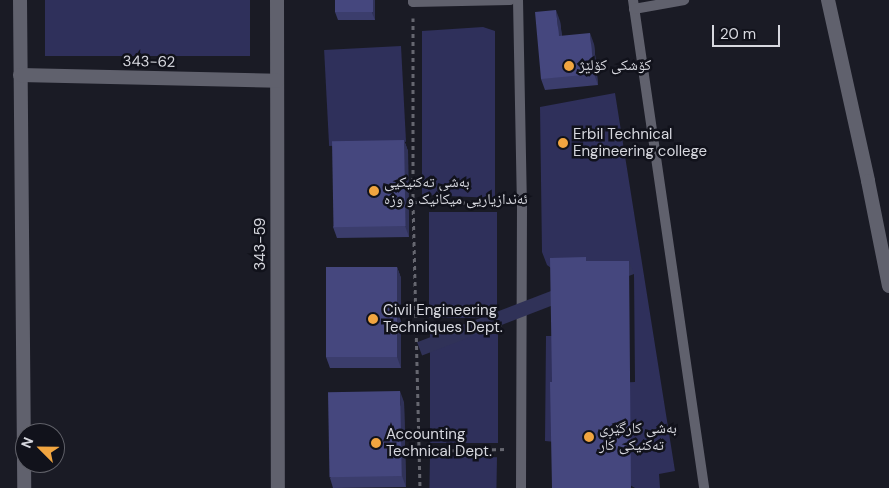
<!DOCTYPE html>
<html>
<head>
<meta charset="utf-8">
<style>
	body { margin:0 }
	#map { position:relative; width:889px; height:488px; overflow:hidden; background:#1a1b25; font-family:"DM Sans","Noto Naskh Arabic",sans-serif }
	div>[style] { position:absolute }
	.green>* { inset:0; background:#2f305b; transform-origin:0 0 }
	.path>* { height:3px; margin-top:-1.5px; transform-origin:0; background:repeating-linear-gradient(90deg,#666770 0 4px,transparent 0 8px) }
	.service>* { height:10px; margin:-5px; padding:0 5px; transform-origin:5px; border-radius:5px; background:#60616d }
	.minor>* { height:14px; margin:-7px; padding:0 7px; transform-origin:7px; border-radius:7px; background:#60616d }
	.tertiary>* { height:14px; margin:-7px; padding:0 7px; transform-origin:7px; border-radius:7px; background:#60616d }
	.wall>* { inset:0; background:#3b3d6c }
	.shaded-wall>* { inset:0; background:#303258; transform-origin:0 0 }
	.building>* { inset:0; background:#45477e; transform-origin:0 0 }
	.dots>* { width:14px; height:14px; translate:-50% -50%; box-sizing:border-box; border:2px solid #11121b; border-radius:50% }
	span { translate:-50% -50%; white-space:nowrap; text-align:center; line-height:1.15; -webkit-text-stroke:5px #11121b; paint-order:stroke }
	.street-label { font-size:15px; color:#d7d8df }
	.poi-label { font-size:15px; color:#d7d8df }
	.left { translate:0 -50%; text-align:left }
	.north { position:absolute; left:15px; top:423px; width:50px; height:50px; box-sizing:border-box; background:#11121b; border:1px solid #606169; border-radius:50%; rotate:293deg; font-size:14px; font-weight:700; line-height:20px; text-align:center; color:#d7d8df }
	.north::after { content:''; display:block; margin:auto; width:18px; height:22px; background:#f1a540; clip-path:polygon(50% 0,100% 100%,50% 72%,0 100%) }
	.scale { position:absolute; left:712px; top:25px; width:68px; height:22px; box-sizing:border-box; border:2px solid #d7d8df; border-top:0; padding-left:6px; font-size:15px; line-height:18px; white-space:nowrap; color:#d7d8df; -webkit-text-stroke:4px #11121b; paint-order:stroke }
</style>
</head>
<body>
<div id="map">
	<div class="green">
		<div style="left:45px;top:0;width:205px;height:56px"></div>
		<div style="clip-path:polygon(483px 27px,495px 31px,495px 198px,422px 195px,422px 31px)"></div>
		<div style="left:401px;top:46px;width:96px;height:77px;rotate:87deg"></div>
		<div style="clip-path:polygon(615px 93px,675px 471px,659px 474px,660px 488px,635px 488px,556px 442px,545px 441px,546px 336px,556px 336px,586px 384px,635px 382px,634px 274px,555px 271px,547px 265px,542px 252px,540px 107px)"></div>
		<div style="left:429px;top:212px;width:68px;height:106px"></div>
		<div style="left:498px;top:334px;width:109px;height:68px;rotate:90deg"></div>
		<div style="left:430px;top:456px;width:67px;height:32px;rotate:1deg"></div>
	</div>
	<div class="path">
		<div style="left:413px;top:18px;width:184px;rotate:90deg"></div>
		<div style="left:413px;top:202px;width:286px;rotate:88.6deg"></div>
		<div style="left:413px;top:202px;width:93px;rotate:0.6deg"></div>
		<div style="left:418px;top:324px;width:88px;rotate:0.7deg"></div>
		<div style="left:420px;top:451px;width:86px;rotate:-1.3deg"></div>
	</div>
	<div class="service">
		<div style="left:413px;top:0;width:2px;rotate:90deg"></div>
		<div style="left:413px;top:2px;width:97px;rotate:-1.2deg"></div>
		<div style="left:518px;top:0;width:203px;rotate:88.9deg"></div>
		<div style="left:522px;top:203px;width:285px;rotate:90.2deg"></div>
		<div style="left:633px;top:0;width:493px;rotate:81.7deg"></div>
		<div style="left:634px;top:9px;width:51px;rotate:-10.2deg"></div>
	</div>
	<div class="minor">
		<div style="left:20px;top:0;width:488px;rotate:89.5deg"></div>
		<div style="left:277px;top:0;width:488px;rotate:89.9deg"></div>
		<div style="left:20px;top:75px;width:257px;rotate:1.3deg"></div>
	</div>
	<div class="tertiary">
		<div style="left:828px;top:0;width:185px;rotate:77.5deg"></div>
		<div style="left:868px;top:181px;width:107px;rotate:78.7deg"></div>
	</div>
	<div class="wall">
		<div style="clip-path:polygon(335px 0,375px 0,375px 20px,338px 20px,335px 12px)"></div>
		<div style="clip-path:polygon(560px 21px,562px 36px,594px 44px,598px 85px,545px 90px,541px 79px)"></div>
		<div style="clip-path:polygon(404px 140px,408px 151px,409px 237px,337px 238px,333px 227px)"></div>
		<div style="clip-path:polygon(397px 267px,401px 278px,401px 368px,330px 368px,326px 357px)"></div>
		<div style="clip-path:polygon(404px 402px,406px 487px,333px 488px,330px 478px)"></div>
	</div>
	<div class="shaded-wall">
		<div style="clip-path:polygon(373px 0,375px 0,375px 20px,372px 13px)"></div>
		<div style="clip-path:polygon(556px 10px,560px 21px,563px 47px,559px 36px)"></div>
		<div style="clip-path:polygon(590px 33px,594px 44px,598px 85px,594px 74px)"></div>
		<div style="clip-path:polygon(404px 140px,408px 151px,409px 237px,405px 226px)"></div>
		<div style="left:629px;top:261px;width:14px;height:227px;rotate:69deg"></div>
		<div style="clip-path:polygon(397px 267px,401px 278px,401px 368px,397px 357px)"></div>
		<div style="clip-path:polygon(400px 391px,404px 402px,406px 487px,402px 476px)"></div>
	</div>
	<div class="building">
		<div style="left:335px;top:0;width:38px;height:12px"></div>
		<div style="clip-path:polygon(556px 10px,559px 36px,590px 33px,594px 74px,541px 79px,535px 12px)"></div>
		<div style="left:404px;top:140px;width:86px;height:72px;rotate:89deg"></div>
		<div style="clip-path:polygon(586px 257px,586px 261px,629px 261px,631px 488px,552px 488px,550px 382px,552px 382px,550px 258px)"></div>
		<div style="left:326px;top:267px;width:71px;height:90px"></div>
		<div style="left:400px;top:391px;width:85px;height:72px;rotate:89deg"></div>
	</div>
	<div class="dots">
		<div style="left:569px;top:66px;background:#f1a540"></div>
		<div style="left:563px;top:143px;background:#f1a540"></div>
		<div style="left:374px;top:191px;background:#f1a540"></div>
		<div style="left:373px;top:319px;background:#f1a540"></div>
		<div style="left:589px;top:437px;background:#f1a540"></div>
		<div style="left:376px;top:443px;background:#f1a540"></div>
	</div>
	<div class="street-label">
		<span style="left:149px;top:62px;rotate:1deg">343-62</span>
		<span style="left:261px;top:244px;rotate:-90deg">343-59</span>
	</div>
	<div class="poi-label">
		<span class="left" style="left:579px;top:66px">کۆشکی کۆلێژ</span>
		<span class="left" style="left:573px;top:143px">Erbil Technical<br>Engineering college</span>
		<span class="left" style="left:384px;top:191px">بەشی تەکنیکیی<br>ئەندازیاریی میکانیک و وزە</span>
		<span class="left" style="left:383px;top:319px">Civil Engineering<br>Techniques Dept.</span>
		<span class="left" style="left:599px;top:437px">بەشی کارگێڕی<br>تەکنیکی کار</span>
		<span class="left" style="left:386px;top:443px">Accounting<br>Technical Dept.</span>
	</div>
	<div class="north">N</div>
	<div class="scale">20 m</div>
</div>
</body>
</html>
